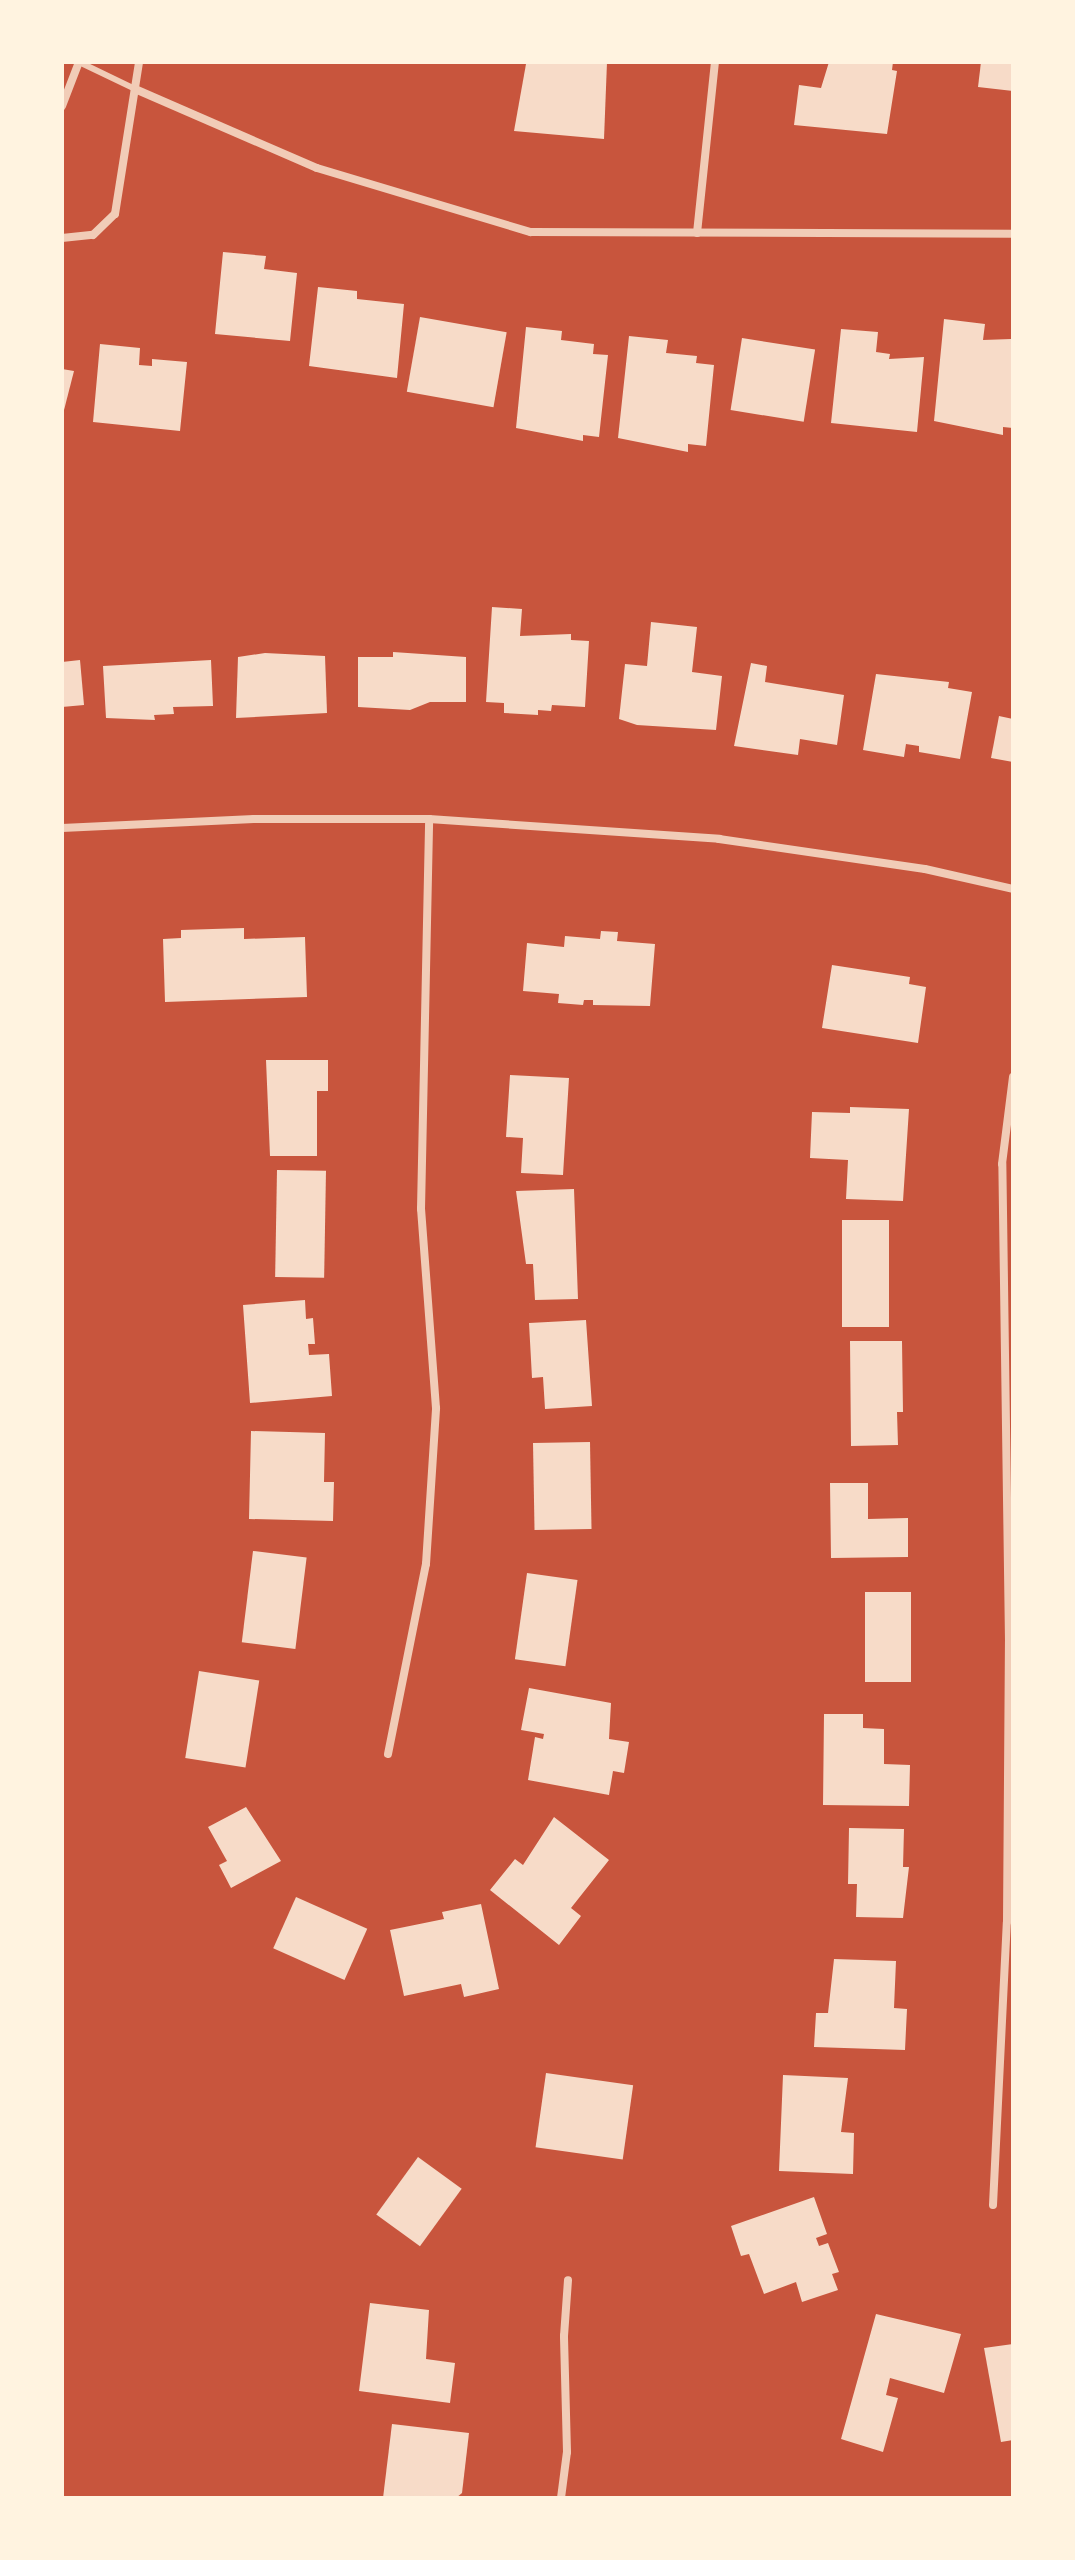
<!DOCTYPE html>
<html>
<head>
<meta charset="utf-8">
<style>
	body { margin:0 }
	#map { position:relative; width:1075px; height:2560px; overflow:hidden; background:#c8553d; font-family:"Nunito Sans",sans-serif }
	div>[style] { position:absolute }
	.building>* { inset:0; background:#f7dbc8; transform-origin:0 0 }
	.service>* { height:6px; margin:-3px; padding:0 3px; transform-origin:3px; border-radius:3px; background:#f1ccb7 }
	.minor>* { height:8px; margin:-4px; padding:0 4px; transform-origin:4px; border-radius:4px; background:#f1ccb7 }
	span { translate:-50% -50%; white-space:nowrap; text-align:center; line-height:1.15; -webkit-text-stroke:8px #fff3e0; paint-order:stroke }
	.frame { position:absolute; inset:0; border:64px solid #fff3e0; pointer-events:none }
</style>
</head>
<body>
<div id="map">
	<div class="building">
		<div style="clip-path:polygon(607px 62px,604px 139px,514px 131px,526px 64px)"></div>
		<div style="clip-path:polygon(829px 62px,893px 62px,892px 70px,897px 71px,887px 134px,794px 125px,799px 85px,821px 88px)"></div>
		<div style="clip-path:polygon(981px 62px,1013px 62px,1013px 91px,978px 87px)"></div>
		<div style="clip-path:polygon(223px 252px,266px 256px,264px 269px,297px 273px,290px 341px,215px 334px)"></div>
		<div style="clip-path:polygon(318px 287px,357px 291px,357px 299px,404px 304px,397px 378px,309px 366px)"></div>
		<div style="left:420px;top:317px;width:88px;height:76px;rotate:10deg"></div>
		<div style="clip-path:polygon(944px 319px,985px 324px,983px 340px,1011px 339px,1013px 428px,1003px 427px,1003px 435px,934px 421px)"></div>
		<div style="clip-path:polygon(526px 327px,562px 331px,561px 340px,594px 344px,593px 354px,608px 355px,599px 437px,583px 435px,583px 441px,516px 428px)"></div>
		<div style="clip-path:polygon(841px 329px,878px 332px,876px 352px,890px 354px,889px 359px,924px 357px,917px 432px,831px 423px)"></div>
		<div style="clip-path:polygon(629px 336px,668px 340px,666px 353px,697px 356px,696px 363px,714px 365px,706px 446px,688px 444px,688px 452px,618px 438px)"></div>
		<div style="left:742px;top:338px;width:74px;height:73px;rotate:9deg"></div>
		<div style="clip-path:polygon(100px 344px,140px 348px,139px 365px,152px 366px,152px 359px,187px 362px,180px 431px,93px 422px)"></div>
		<div style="clip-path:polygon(62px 369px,74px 371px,63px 414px,62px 414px)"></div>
		<div style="clip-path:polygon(492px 607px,522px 609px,520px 636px,571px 634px,571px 640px,589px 641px,585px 707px,552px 705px,551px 711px,538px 710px,538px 715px,504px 713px,504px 703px,486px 702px)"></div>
		<div style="clip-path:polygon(651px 622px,697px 627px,692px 672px,722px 676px,716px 730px,637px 725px,619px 719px,625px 664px,647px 666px)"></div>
		<div style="clip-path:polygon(393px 652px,466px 657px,466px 702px,430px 702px,410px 710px,358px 707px,358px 657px,393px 657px)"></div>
		<div style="clip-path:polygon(265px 653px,325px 656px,327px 713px,236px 718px,238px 657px)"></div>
		<div style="clip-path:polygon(80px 660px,84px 705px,62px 707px,62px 662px)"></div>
		<div style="clip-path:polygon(211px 660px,213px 706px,173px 707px,174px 714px,154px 715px,155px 720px,106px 718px,103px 666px)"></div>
		<div style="clip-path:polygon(751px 663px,767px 666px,765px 682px,844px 695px,837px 745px,800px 739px,798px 755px,734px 746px)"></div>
		<div style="clip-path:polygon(876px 674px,949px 682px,948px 688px,972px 692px,960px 759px,919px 752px,919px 746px,906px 744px,904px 757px,863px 750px)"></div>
		<div style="clip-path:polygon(999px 716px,1013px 719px,1013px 762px,991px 758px)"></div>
		<div style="clip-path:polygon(244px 928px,244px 939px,305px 937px,307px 997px,165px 1002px,163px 939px,181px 938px,181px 930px)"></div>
		<div style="clip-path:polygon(601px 931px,618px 932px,617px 941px,655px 944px,650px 1006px,593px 1005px,593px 1000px,584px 1000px,583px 1005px,558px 1003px,559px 994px,523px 991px,527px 943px,564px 947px,565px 936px,600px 939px)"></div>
		<div style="clip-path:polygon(832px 965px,910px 977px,909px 984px,926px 987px,918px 1043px,822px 1028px)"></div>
		<div style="clip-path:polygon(266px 1060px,328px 1060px,328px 1091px,317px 1091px,317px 1156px,270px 1156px)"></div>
		<div style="clip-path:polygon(510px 1075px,569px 1078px,563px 1175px,521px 1173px,523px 1138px,506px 1137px)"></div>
		<div style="clip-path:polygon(850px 1107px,909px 1109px,903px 1201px,846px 1199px,848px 1160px,810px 1158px,812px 1112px,850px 1113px)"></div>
		<div style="left:277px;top:1170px;width:49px;height:107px;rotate:1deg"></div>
		<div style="clip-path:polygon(574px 1189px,578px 1299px,535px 1300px,533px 1264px,526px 1264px,516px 1191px)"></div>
		<div style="left:842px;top:1220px;width:47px;height:107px"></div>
		<div style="clip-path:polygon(305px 1300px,306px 1319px,313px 1318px,315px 1344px,308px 1344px,309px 1355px,329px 1354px,332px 1396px,250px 1403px,243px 1305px)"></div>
		<div style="clip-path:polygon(586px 1320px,592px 1406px,545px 1409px,543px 1377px,532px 1378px,529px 1323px)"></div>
		<div style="clip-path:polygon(850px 1341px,902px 1341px,903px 1412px,897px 1412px,898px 1445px,851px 1446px)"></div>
		<div style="clip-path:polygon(251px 1431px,325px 1433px,324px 1482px,334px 1482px,333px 1521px,249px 1519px)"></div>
		<div style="left:590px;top:1442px;width:87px;height:57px;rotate:89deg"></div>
		<div style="clip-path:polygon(830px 1483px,868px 1483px,868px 1519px,908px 1518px,908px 1557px,831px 1558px)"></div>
		<div style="left:253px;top:1551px;width:54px;height:92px;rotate:7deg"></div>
		<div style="left:527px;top:1573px;width:51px;height:87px;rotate:8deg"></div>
		<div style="left:865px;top:1592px;width:46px;height:90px"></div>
		<div style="left:199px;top:1671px;width:61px;height:88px;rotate:9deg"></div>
		<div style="clip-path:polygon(529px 1688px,611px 1703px,609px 1739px,629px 1742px,624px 1773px,613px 1771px,609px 1795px,528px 1780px,535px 1737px,543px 1739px,544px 1734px,521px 1730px)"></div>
		<div style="clip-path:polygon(824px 1714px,863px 1714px,863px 1728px,884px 1729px,884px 1764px,910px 1765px,909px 1806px,823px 1805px)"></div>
		<div style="clip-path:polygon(246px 1807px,281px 1861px,231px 1888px,219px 1865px,227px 1861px,208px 1827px)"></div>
		<div style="clip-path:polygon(554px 1817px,609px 1860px,571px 1908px,581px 1916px,559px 1945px,490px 1890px,515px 1859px,523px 1865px)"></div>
		<div style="clip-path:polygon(849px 1828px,904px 1829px,903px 1867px,909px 1867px,903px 1918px,856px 1917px,857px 1884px,848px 1884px)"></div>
		<div style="left:296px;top:1897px;width:78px;height:56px;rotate:24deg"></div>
		<div style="clip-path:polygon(481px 1904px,499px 1989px,464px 1997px,461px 1984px,404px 1996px,390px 1930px,444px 1919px,442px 1912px)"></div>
		<div style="clip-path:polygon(834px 1959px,896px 1961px,894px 2008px,907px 2009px,905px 2050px,814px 2047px,816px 2013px,828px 2013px)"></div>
		<div style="left:546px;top:2073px;width:88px;height:75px;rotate:8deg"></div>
		<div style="clip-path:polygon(783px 2075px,848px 2078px,841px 2132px,854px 2133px,853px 2174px,779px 2171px)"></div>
		<div style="left:418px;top:2157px;width:54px;height:71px;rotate:36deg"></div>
		<div style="clip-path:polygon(814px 2197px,827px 2234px,816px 2238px,819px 2246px,828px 2243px,839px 2272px,832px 2274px,838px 2290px,802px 2302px,796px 2282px,764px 2294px,749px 2254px,741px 2256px,731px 2226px)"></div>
		<div style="clip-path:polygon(370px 2303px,429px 2310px,426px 2359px,455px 2363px,450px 2403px,359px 2391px)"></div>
		<div style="clip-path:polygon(876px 2314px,961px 2334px,944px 2393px,890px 2378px,886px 2395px,898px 2398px,883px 2452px,841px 2439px)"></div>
		<div style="clip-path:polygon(1013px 2344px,1013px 2440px,1001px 2442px,984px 2348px)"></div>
		<div style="clip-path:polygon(392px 2424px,469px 2433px,462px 2493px,456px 2498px,383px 2498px)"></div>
	</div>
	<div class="service">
		<div style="left:79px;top:62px;width:62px;rotate:25.7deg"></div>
	</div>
	<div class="minor">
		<div style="left:135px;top:89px;width:198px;rotate:23.5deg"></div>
		<div style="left:317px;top:168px;width:223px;rotate:16.7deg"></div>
		<div style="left:531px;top:232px;width:482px;rotate:0.2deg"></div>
		<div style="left:62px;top:106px;width:47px;rotate:-68.9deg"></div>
		<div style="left:697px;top:233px;width:172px;rotate:-84deg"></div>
		<div style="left:62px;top:238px;width:31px;rotate:-6deg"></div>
		<div style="left:93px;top:235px;width:30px;rotate:-44deg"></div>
		<div style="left:115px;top:214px;width:154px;rotate:-81deg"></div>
		<div style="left:62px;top:828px;width:192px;rotate:-2.7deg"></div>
		<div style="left:254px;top:819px;width:175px"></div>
		<div style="left:429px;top:819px;width:291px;rotate:3.9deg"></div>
		<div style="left:719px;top:839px;width:208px;rotate:8.3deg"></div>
		<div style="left:925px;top:869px;width:90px;rotate:12.8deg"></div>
		<div style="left:388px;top:1754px;width:194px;rotate:-78.7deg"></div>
		<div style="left:426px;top:1564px;width:156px;rotate:-86.3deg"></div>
		<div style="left:436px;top:1408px;width:200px;rotate:-94.3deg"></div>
		<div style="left:421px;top:1209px;width:390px;rotate:-88.8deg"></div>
		<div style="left:993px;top:2205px;width:283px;rotate:-87.2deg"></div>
		<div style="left:1007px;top:1922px;width:281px;rotate:-89.6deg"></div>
		<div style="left:1009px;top:1641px;width:477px;rotate:-90.8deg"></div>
		<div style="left:1002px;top:1164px;width:88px;rotate:-82.8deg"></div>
		<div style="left:561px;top:2498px;width:46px;rotate:-82.6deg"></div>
		<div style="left:567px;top:2452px;width:116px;rotate:-91.5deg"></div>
		<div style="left:564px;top:2336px;width:56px;rotate:-85.9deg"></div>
	</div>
	<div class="frame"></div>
</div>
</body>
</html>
